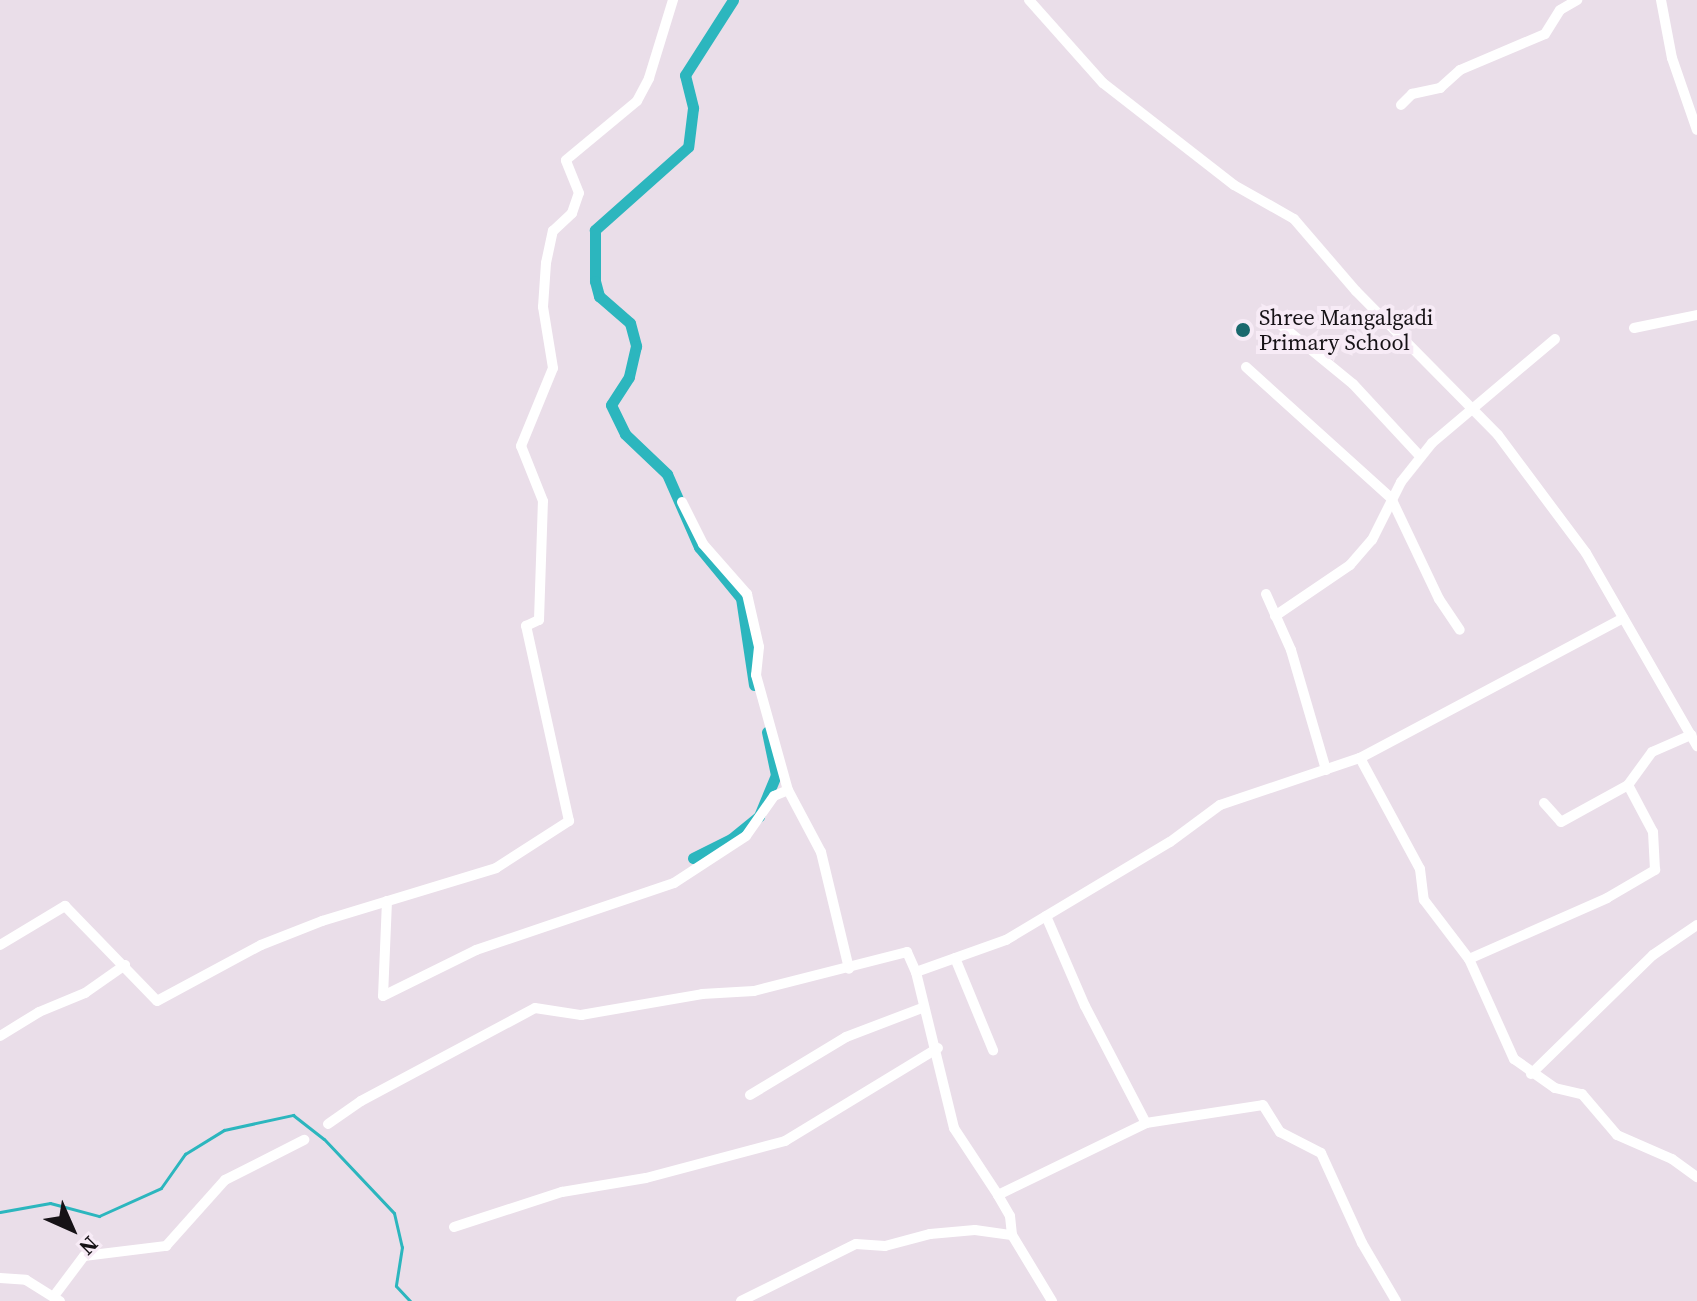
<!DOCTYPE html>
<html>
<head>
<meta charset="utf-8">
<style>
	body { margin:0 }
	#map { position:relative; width:1697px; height:1301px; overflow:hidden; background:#eadee9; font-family:"Source Serif 4",serif }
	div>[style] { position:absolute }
	.stream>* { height:3px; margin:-1.5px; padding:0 1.5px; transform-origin:1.5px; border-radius:1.5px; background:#2cb6be }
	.canal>* { height:11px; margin:-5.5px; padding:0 5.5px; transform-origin:5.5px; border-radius:5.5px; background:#2cb6be }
	.minor>* { height:10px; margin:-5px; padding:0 5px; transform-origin:5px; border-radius:5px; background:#fff }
	.dots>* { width:22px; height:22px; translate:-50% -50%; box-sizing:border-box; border:4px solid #f7ebf6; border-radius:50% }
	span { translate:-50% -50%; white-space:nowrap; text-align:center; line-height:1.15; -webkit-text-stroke:8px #f7ebf6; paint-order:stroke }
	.poi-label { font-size:22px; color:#161216 }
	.left { translate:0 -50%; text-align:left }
	.north { position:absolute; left:32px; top:1189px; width:80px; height:80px; -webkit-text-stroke:6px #f7ebf6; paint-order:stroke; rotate:135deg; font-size:22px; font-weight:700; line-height:32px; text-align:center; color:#161216 }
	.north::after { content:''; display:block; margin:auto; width:28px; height:36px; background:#161216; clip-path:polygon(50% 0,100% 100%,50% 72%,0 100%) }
</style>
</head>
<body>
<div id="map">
	<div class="stream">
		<div style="left:0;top:1212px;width:51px;rotate:-10.2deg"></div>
		<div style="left:50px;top:1203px;width:51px;rotate:14.9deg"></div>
		<div style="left:99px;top:1216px;width:68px;rotate:-24.3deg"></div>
		<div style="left:161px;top:1188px;width:42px;rotate:-54.8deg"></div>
		<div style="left:185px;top:1154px;width:46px;rotate:-31.6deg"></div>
		<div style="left:224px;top:1130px;width:71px;rotate:-12.3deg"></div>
		<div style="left:293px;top:1115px;width:39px;rotate:38deg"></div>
		<div style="left:324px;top:1139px;width:102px;rotate:46.6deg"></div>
		<div style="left:394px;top:1213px;width:35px;rotate:77deg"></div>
		<div style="left:402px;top:1247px;width:39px;rotate:99deg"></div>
		<div style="left:396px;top:1286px;width:21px;rotate:47deg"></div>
	</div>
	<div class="canal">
		<div style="left:733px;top:0;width:89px;rotate:122.6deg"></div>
		<div style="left:685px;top:75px;width:34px;rotate:76deg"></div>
		<div style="left:693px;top:108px;width:39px;rotate:97deg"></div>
		<div style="left:688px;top:147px;width:125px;rotate:138.3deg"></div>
		<div style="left:595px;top:230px;width:51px;rotate:90deg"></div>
		<div style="left:595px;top:281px;width:16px;rotate:75deg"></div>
		<div style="left:599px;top:296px;width:41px;rotate:41.1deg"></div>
		<div style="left:630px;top:323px;width:24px;rotate:75deg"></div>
		<div style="left:636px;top:346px;width:32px;rotate:103deg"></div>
		<div style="left:629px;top:377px;width:33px;rotate:123deg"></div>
		<div style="left:611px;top:405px;width:32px;rotate:64deg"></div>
		<div style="left:625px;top:434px;width:58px;rotate:43.6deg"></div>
		<div style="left:667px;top:474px;width:80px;rotate:66.3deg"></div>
		<div style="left:699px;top:547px;width:66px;rotate:50.5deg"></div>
		<div style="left:741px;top:598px;width:88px;rotate:81.5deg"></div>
		<div style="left:693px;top:858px;width:42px;rotate:-26.6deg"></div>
		<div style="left:731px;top:839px;width:36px;rotate:-39deg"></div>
		<div style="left:759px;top:816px;width:44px;rotate:-67.5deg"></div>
		<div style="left:776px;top:775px;width:44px;rotate:-101.8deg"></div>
	</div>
	<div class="minor">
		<div style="left:1029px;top:0;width:111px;rotate:48.3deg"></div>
		<div style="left:1103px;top:83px;width:166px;rotate:37.9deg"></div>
		<div style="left:1234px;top:185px;width:69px;rotate:29.5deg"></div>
		<div style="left:1294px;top:219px;width:95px;rotate:49.3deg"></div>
		<div style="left:1356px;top:291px;width:202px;rotate:45.4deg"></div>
		<div style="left:1498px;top:435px;width:147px;rotate:53.3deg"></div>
		<div style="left:1586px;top:553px;width:223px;rotate:60.1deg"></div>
		<div style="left:1661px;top:0;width:59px;rotate:79.3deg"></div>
		<div style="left:1672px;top:58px;width:76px;rotate:70.9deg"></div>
		<div style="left:1401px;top:105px;width:16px;rotate:-45deg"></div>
		<div style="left:1412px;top:94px;width:29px;rotate:-12deg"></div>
		<div style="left:1440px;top:88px;width:27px;rotate:-42deg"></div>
		<div style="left:1460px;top:70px;width:92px;rotate:-23deg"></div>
		<div style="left:1545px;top:34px;width:28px;rotate:-58deg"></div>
		<div style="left:1560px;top:10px;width:20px;rotate:-30deg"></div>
		<div style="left:1270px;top:316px;width:107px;rotate:39.3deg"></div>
		<div style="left:1353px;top:384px;width:98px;rotate:47.1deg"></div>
		<div style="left:1634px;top:328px;width:64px;rotate:-11.7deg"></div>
		<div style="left:1246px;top:367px;width:195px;rotate:42.1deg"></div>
		<div style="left:1391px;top:498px;width:112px;rotate:64.6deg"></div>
		<div style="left:1439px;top:599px;width:37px;rotate:56deg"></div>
		<div style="left:682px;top:502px;width:47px;rotate:63.4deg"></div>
		<div style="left:703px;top:544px;width:67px;rotate:48.7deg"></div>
		<div style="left:747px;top:594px;width:54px;rotate:77.2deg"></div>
		<div style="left:759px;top:647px;width:28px;rotate:96deg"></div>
		<div style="left:756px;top:675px;width:119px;rotate:74.5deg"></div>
		<div style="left:788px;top:790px;width:70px;rotate:62deg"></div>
		<div style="left:821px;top:852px;width:120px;rotate:76.5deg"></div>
		<div style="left:1266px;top:594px;width:61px;rotate:65.9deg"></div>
		<div style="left:1291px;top:650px;width:125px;rotate:73.7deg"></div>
		<div style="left:1275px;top:616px;width:91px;rotate:-34.2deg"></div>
		<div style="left:1350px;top:565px;width:33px;rotate:-49deg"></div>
		<div style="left:1372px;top:540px;width:65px;rotate:-63.4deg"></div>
		<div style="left:1401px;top:482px;width:50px;rotate:-51.5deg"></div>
		<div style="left:1432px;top:443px;width:161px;rotate:-40.2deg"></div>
		<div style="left:1360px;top:758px;width:126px;rotate:61.6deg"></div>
		<div style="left:1420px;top:869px;width:31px;rotate:83deg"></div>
		<div style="left:1424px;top:900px;width:74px;rotate:52.7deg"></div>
		<div style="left:1469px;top:959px;width:110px;rotate:65.8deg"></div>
		<div style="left:1514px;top:1059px;width:50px;rotate:35.3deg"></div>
		<div style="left:1555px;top:1088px;width:28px;rotate:13deg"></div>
		<div style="left:1582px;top:1094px;width:54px;rotate:49.5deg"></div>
		<div style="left:1617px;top:1135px;width:60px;rotate:23.6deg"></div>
		<div style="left:1672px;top:1159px;width:31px;rotate:36deg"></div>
		<div style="left:1544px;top:803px;width:25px;rotate:48deg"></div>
		<div style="left:1561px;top:822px;width:77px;rotate:-28.9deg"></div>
		<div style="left:387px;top:901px;width:95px;rotate:92.4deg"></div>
		<div style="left:383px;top:996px;width:104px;rotate:-26.3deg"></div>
		<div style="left:476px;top:950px;width:209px;rotate:-18.7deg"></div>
		<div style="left:674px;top:883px;width:86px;rotate:-33.1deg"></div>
		<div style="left:746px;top:836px;width:49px;rotate:-55deg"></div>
		<div style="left:774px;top:796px;width:15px;rotate:-23deg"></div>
		<div style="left:1046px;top:916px;width:98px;rotate:66.6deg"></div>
		<div style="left:1085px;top:1006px;width:132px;rotate:62.5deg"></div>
		<div style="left:1146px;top:1123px;width:118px;rotate:-8.7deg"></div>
		<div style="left:1263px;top:1105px;width:32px;rotate:58deg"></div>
		<div style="left:1280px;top:1132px;width:46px;rotate:27.1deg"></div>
		<div style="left:1321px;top:1153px;width:99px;rotate:65.5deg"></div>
		<div style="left:1362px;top:1243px;width:67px;rotate:59.6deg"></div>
		<div style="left:0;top:945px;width:76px;rotate:-31deg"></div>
		<div style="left:65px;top:906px;width:132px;rotate:45.9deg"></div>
		<div style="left:157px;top:1001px;width:118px;rotate:-28.3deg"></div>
		<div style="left:261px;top:945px;width:66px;rotate:-21.5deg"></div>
		<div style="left:322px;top:921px;width:182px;rotate:-16.9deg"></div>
		<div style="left:496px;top:868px;width:87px;rotate:-32.8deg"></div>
		<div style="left:569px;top:821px;width:200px;rotate:-102.4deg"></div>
		<div style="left:526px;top:626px;width:14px;rotate:-25deg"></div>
		<div style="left:539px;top:620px;width:119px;rotate:-88.1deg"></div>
		<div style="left:543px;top:501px;width:59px;rotate:-111.8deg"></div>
		<div style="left:521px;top:446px;width:84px;rotate:-67.7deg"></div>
		<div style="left:553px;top:368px;width:62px;rotate:-99.3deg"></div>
		<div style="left:543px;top:307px;width:44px;rotate:-86.1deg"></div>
		<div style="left:546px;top:263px;width:33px;rotate:-78deg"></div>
		<div style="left:553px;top:231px;width:26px;rotate:-43deg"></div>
		<div style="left:572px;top:213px;width:21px;rotate:-71deg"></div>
		<div style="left:579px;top:193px;width:35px;rotate:-112deg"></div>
		<div style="left:566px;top:160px;width:92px;rotate:-39.7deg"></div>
		<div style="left:637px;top:101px;width:26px;rotate:-62deg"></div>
		<div style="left:649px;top:78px;width:82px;rotate:-72.9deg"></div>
		<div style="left:955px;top:958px;width:100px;rotate:67.6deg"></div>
		<div style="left:1469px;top:959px;width:151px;rotate:-23.8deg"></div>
		<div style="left:1607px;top:898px;width:56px;rotate:-30.3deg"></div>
		<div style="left:1655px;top:870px;width:38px;rotate:-93deg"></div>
		<div style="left:1653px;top:832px;width:53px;rotate:-118deg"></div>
		<div style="left:1628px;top:785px;width:41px;rotate:-54deg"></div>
		<div style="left:1652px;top:752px;width:43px;rotate:-23.6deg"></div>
		<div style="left:0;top:1036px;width:46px;rotate:-31.6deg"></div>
		<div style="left:39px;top:1012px;width:50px;rotate:-22.4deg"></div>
		<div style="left:85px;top:993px;width:49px;rotate:-35deg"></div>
		<div style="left:1531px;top:1074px;width:170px;rotate:-44.3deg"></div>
		<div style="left:1653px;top:955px;width:53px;rotate:-34.3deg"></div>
		<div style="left:750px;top:1095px;width:112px;rotate:-31.1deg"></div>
		<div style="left:846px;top:1037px;width:81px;rotate:-20.9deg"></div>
		<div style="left:328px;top:1124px;width:40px;rotate:-34.9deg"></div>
		<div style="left:361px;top:1101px;width:197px;rotate:-28.1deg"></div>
		<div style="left:535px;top:1008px;width:47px;rotate:8.7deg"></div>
		<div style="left:581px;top:1015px;width:123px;rotate:-9.8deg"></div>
		<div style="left:702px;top:994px;width:52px;rotate:-3.3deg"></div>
		<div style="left:754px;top:991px;width:158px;rotate:-14.3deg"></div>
		<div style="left:907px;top:952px;width:22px;rotate:66deg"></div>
		<div style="left:998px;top:1195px;width:165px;rotate:-25.9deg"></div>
		<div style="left:454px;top:1227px;width:114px;rotate:-18deg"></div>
		<div style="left:562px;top:1192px;width:85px;rotate:-9.5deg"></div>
		<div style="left:646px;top:1178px;width:144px;rotate:-14.9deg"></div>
		<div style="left:785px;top:1141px;width:179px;rotate:-31.3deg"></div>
		<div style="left:0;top:1278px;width:26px;rotate:4deg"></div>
		<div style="left:26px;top:1280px;width:40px;rotate:32deg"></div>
		<div style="left:54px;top:1296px;width:50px;rotate:-53.1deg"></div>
		<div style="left:84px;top:1256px;width:83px;rotate:-7deg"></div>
		<div style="left:166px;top:1246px;width:89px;rotate:-48.2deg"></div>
		<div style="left:225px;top:1180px;width:89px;rotate:-26.9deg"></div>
		<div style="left:741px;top:1301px;width:128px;rotate:-26.4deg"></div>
		<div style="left:856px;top:1244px;width:29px;rotate:4deg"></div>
		<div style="left:885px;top:1246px;width:47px;rotate:-14.9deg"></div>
		<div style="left:930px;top:1234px;width:45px;rotate:-5.1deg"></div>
		<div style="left:975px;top:1230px;width:37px;rotate:8deg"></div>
		<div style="left:1052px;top:1301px;width:77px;rotate:-121.2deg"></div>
		<div style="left:1012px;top:1235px;width:19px;rotate:-96deg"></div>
		<div style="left:1010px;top:1216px;width:24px;rotate:-120deg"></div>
		<div style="left:998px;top:1195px;width:80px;rotate:-123.3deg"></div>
		<div style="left:954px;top:1128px;width:161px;rotate:-103.7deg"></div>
		<div style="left:916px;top:972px;width:96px;rotate:-19.6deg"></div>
		<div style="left:1006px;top:940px;width:191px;rotate:-30.9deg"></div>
		<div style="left:1170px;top:842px;width:62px;rotate:-36.5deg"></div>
		<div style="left:1220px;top:805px;width:148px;rotate:-18.6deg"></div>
		<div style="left:1360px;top:758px;width:298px;rotate:-28deg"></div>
	</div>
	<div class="dots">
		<div style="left:1243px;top:330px;background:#1a686d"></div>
	</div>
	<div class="poi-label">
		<span class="left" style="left:1259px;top:330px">Shree Mangalgadi<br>Primary School</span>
	</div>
	<div class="north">N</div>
</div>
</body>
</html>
